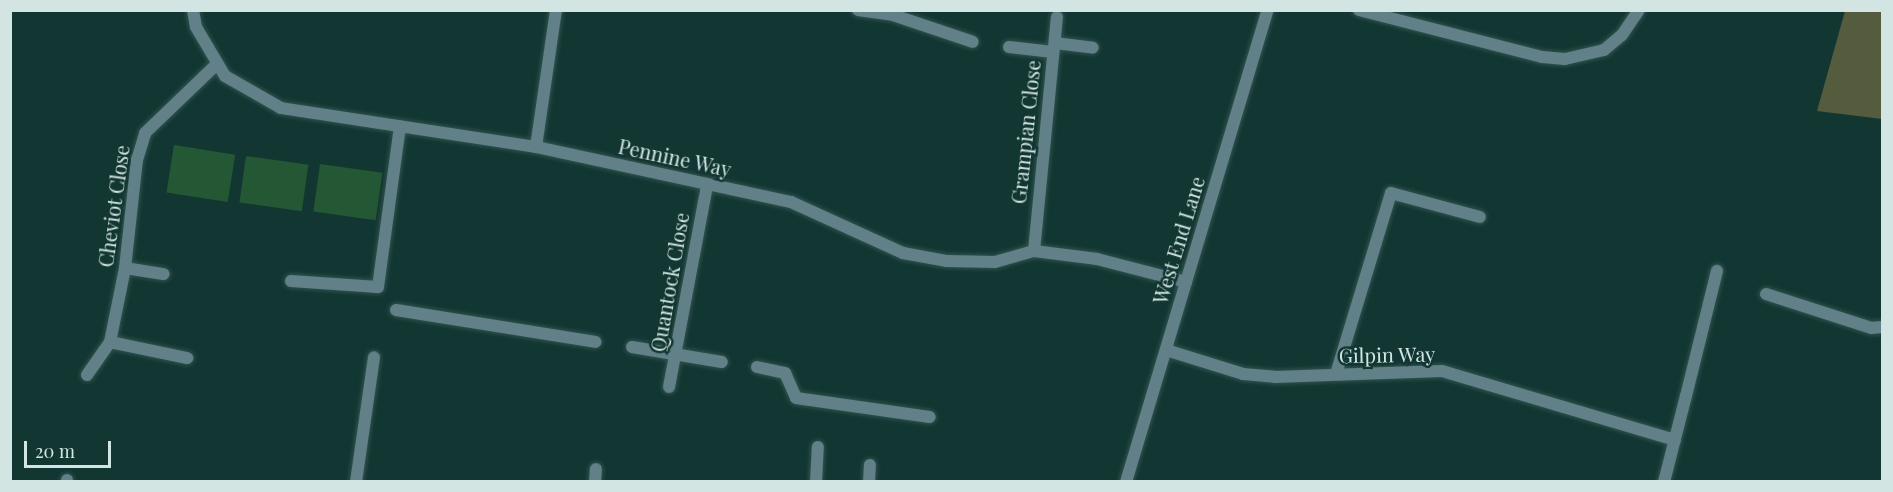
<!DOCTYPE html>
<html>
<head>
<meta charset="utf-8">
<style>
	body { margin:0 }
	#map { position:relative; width:1893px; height:492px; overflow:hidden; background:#123732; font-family:"Playfair Display",serif }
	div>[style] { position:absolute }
	.green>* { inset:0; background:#555c3d }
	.building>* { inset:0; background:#245733; transform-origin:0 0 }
	.roads { filter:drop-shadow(0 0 2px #31534e) drop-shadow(0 0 2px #31534e) }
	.service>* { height:12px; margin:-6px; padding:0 6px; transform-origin:6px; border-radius:6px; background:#628088 }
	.minor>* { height:12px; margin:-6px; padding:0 6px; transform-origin:6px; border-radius:6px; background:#628088 }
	span { translate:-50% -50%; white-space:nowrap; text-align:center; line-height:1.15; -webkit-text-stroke:5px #123732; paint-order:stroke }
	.street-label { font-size:20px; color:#d2e5e2 }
	.frame { position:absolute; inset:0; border:12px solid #d2e5e2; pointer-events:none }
	.scale { position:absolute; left:24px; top:441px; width:87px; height:27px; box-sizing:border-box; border:3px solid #d2e5e2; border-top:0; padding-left:8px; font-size:18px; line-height:21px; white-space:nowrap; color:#d2e5e2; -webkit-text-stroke:4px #123732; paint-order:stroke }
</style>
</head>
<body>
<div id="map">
	<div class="green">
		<div style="clip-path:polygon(1845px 11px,1882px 11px,1882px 119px,1817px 111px)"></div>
	</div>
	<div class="building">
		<div style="left:174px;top:145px;width:62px;height:48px;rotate:9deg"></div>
		<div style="left:246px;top:156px;width:63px;height:47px;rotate:8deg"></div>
		<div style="left:320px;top:164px;width:63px;height:48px;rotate:8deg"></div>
	</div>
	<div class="roads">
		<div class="service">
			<div style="left:858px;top:10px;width:35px;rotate:8deg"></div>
			<div style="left:893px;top:15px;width:84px;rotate:18.6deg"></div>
			<div style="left:1055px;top:43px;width:38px;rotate:7deg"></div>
			<div style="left:1009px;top:47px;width:44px;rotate:6.5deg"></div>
			<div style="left:125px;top:268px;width:39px;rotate:9deg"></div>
			<div style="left:291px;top:281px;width:87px;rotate:3.9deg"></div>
			<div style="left:378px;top:287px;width:162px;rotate:-82.2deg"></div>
			<div style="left:396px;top:310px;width:202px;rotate:9.1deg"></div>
			<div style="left:110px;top:342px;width:79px;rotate:11.7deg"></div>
			<div style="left:632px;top:347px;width:91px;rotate:9.5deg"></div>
			<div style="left:757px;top:367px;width:29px;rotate:12deg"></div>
			<div style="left:785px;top:373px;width:27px;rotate:66deg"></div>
			<div style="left:796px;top:398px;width:135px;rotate:8.1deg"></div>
			<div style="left:1336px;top:374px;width:189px;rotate:-73.1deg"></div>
			<div style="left:1391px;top:193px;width:92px;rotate:15.1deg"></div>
			<div style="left:1686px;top:396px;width:129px;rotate:-76.1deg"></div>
			<div style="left:356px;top:482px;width:126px;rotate:-81.8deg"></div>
			<div style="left:816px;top:482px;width:35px;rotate:-87deg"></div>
			<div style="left:869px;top:482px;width:17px;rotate:-87deg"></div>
		</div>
		<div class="minor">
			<div style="left:193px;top:10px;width:17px;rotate:80deg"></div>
			<div style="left:196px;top:27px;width:57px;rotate:59.4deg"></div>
			<div style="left:225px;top:76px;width:64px;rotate:29.7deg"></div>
			<div style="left:281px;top:108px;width:258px;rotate:8.7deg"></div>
			<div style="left:536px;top:147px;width:261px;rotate:12.2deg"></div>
			<div style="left:791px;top:202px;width:123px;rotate:24.5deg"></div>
			<div style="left:903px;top:253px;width:45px;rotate:10.3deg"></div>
			<div style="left:947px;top:261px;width:48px;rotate:1.2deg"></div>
			<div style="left:995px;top:262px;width:41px;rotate:-15.8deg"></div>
			<div style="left:1034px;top:251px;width:64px;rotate:7.2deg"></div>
			<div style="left:1097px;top:259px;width:92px;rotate:14.5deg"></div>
			<div style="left:1359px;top:10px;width:189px;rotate:14.4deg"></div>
			<div style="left:1542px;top:57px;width:23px;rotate:5deg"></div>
			<div style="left:1565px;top:59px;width:40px;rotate:-13deg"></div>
			<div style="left:1604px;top:50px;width:23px;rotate:-40deg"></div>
			<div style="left:1622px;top:35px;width:30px;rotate:-56deg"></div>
			<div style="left:536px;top:147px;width:138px;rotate:-81.7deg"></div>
			<div style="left:1034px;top:251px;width:235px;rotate:-84.4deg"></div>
			<div style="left:1766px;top:294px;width:110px;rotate:17.9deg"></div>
			<div style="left:1871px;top:328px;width:11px;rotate:-5deg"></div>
			<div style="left:1166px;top:350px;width:81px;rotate:17.3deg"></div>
			<div style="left:1243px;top:374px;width:32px;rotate:5deg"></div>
			<div style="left:1275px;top:377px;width:167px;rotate:-2.1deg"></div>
			<div style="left:1442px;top:371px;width:243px;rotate:16.5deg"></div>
			<div style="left:87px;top:375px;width:40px;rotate:-55.1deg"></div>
			<div style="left:110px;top:342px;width:76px;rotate:-78.5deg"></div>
			<div style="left:125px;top:268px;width:109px;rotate:-83.7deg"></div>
			<div style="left:137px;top:160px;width:28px;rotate:-73deg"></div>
			<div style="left:145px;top:133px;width:98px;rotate:-43.8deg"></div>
			<div style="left:669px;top:387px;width:206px;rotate:-79.3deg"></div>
			<div style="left:67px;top:482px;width:2px;rotate:-90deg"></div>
			<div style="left:595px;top:482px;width:13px;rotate:-86deg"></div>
			<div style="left:1126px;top:482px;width:493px;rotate:-73.3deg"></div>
			<div style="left:1664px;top:482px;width:89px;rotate:-75.7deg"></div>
		</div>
	</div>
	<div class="street-label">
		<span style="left:1025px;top:132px;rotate:-84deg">Grampian Close</span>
		<span style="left:675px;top:157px;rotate:12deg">Pennine Way</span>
		<span style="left:113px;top:206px;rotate:-82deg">Cheviot Close</span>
		<span style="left:1178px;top:240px;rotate:-73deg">West End Lane</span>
		<span style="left:669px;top:282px;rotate:-80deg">Quantock Close</span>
		<span style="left:1387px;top:354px;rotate:-1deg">Gilpin Way</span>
	</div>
	<div class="frame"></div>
	<div class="scale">20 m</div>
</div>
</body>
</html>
